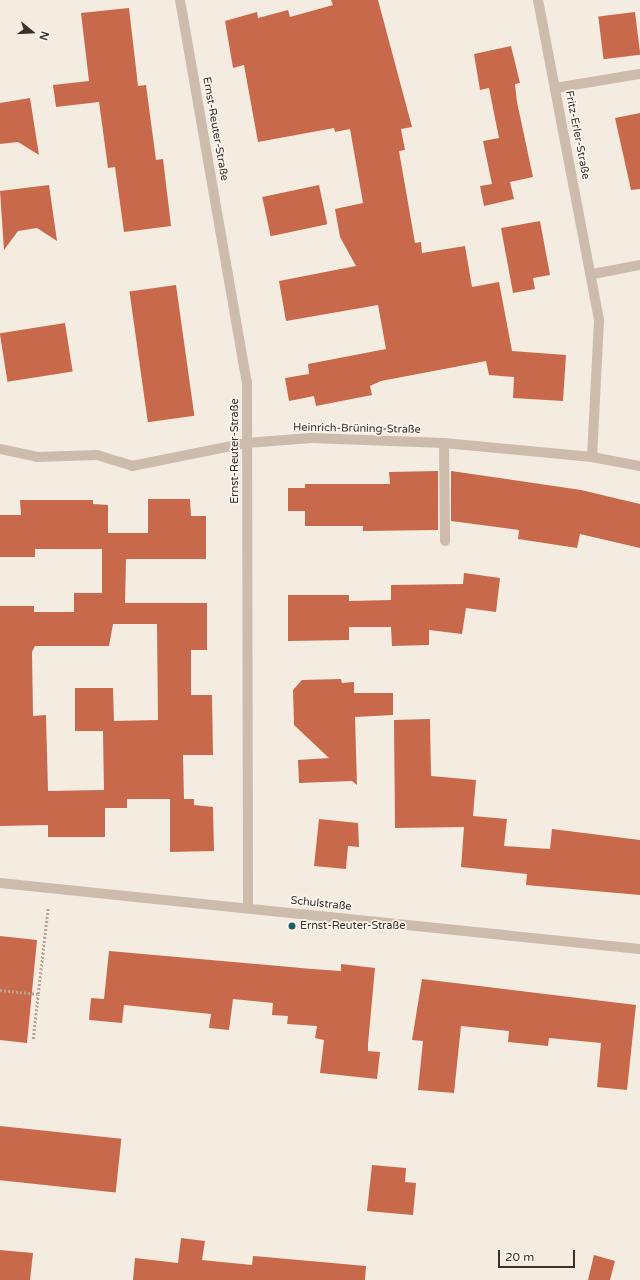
<!DOCTYPE html>
<html>
<head>
<meta charset="utf-8">
<style>
	body { margin:0 }
	#map { position:relative; width:640px; height:1280px; overflow:hidden; background:#f4ebe1; font-family:"Varela Round",sans-serif }
	div>[style] { position:absolute }
	.building>* { inset:0; background:#c8694b; transform-origin:0 0 }
	.path>* { height:2.5px; margin-top:-1.25px; transform-origin:0; background:repeating-linear-gradient(90deg,#b9a596 0 2px,transparent 0 4px) }
	.street>* { height:10px; margin:-5px; padding:0 5px; transform-origin:5px; border-radius:5px; background:#cdbbac }
	.dots>* { width:11px; height:11px; translate:-50% -50%; box-sizing:border-box; border:2px solid #fbf5ee; border-radius:50% }
	span { translate:-50% -50%; white-space:nowrap; text-align:center; line-height:1.15; -webkit-text-stroke:3.5px #fbf5ee; paint-order:stroke }
	.street-label { font-size:11px; color:#3b302b }
	.poi-label { font-size:11px; color:#3b302b }
	.left { translate:0 -50%; text-align:left }
	.north { position:absolute; left:12px; top:12px; width:40px; height:40px; -webkit-text-stroke:3px #fbf5ee; paint-order:stroke; rotate:108deg; font-size:11px; font-weight:700; line-height:16px; text-align:center; color:#3b302b }
	.north::after { content:''; display:block; margin:auto; width:14px; height:18px; background:#3b302b; clip-path:polygon(50% 0,100% 100%,50% 72%,0 100%) }
	.scale { position:absolute; left:498px; top:1250px; width:77px; height:18px; box-sizing:border-box; border:2px solid #3b302b; border-top:0; padding-left:5px; font-size:12px; line-height:14px; white-space:nowrap; color:#3b302b; -webkit-text-stroke:3px #fbf5ee; paint-order:stroke }
</style>
</head>
<body>
<div id="map">
	<div class="building">
		<div style="clip-path:polygon(331px 0,378px 0,412px 127px,401px 129px,405px 150px,399px 151px,415px 243px,421px 242px,422px 253px,465px 246px,472px 287px,499px 282px,512px 351px,566px 355px,563px 401px,513px 398px,514px 377px,489px 375px,486px 361px,381px 381px,370px 386px,372px 395px,316px 406px,314px 396px,289px 401px,285px 378px,309px 374px,308px 364px,386px 349px,378px 305px,286px 321px,279px 281px,356px 266px,340px 237px,335px 209px,363px 203px,350px 129px,335px 132px,334px 128px,258px 142px,244px 65px,233px 68px,225px 21px,257px 12px,258px 18px,288px 10px,290px 17px,333px 5px)"></div>
		<div style="clip-path:polygon(129px 8px,138px 86px,146px 85px,156px 160px,163px 159px,171px 226px,124px 232px,115px 167px,108px 168px,99px 102px,56px 107px,53px 85px,89px 81px,81px 13px)"></div>
		<div style="left:635px;top:12px;width:43px;height:37px;rotate:83deg"></div>
		<div style="clip-path:polygon(511px 46px,520px 83px,515px 84px,517px 102px,533px 177px,510px 182px,514px 199px,484px 206px,480px 186px,492px 184px,483px 141px,499px 138px,489px 88px,480px 90px,474px 54px)"></div>
		<div style="clip-path:polygon(30px 98px,39px 155px,18px 142px,0 144px,0 103px)"></div>
		<div style="clip-path:polygon(640px 113px,640px 189px,631px 190px,615px 118px)"></div>
		<div style="clip-path:polygon(49px 185px,57px 241px,37px 228px,18px 231px,4px 250px,0 191px)"></div>
		<div style="left:319px;top:185px;width:40px;height:58px;rotate:78deg"></div>
		<div style="clip-path:polygon(540px 221px,550px 275px,533px 278px,535px 289px,513px 293px,501px 228px)"></div>
		<div style="left:176px;top:285px;width:132px;height:47px;rotate:82deg"></div>
		<div style="left:65px;top:323px;width:49px;height:66px;rotate:81deg"></div>
		<div style="clip-path:polygon(438px 471px,438px 530px,363px 531px,363px 526px,305px 526px,305px 511px,288px 511px,288px 488px,305px 488px,305px 484px,390px 484px,389px 472px)"></div>
		<div style="clip-path:polygon(451px 471px,581px 490px,640px 504px,640px 548px,580px 534px,577px 548px,518px 539px,519px 530px,451px 521px)"></div>
		<div style="clip-path:polygon(evenodd,148px 499px,190px 499px,191px 516px,206px 516px,206px 559px,126px 559px,125px 603px,207px 603px,207px 650px,191px 650px,191px 695px,212px 695px,213px 755px,183px 755px,184px 799px,194px 799px,194px 805px,213px 807px,214px 851px,170px 852px,170px 799px,127px 799px,127px 808px,105px 808px,105px 837px,48px 837px,48px 825px,0 826px,0 606px,34px 606px,34px 612px,74px 612px,74px 593px,102px 593px,102px 549px,35px 549px,35px 557px,0 557px,0 515px,21px 515px,20px 500px,93px 500px,93px 504px,108px 505px,108px 533px,148px 533px,148px 499px,113px 624px,157px 624px,158px 720px,114px 721px,113px 688px,75px 688px,75px 731px,103px 731px,104px 790px,48px 791px,46px 715px,33px 716px,32px 652px,35px 646px,109px 646px,113px 624px)"></div>
		<div style="clip-path:polygon(464px 573px,500px 578px,496px 612px,466px 608px,462px 634px,429px 630px,429px 645px,392px 646px,391px 627px,349px 627px,349px 640px,288px 641px,288px 595px,349px 595px,349px 601px,391px 600px,391px 585px,463px 584px)"></div>
		<div style="clip-path:polygon(341px 679px,342px 683px,354px 682px,354px 693px,393px 693px,393px 715px,355px 717px,357px 785px,352px 781px,299px 783px,298px 760px,329px 758px,294px 725px,293px 690px,302px 680px)"></div>
		<div style="clip-path:polygon(430px 719px,431px 776px,476px 780px,473px 816px,507px 819px,504px 846px,550px 849px,552px 829px,640px 840px,640px 895px,526px 885px,527px 874px,461px 867px,464px 827px,395px 828px,394px 720px)"></div>
		<div style="clip-path:polygon(319px 819px,358px 823px,359px 847px,348px 846px,346px 869px,314px 866px)"></div>
		<div style="clip-path:polygon(0 936px,37px 940px,27px 1043px,0 1040px)"></div>
		<div style="clip-path:polygon(109px 951px,312px 969px,341px 971px,341px 964px,375px 968px,368px 1044px,368px 1051px,380px 1052px,377px 1079px,320px 1073px,324px 1040px,315px 1038px,317px 1026px,287px 1024px,288px 1016px,272px 1015px,273px 1003px,233px 999px,229px 1030px,209px 1028px,211px 1014px,124px 1005px,122px 1023px,89px 1020px,91px 998px,104px 999px)"></div>
		<div style="clip-path:polygon(422px 979px,636px 1005px,627px 1090px,597px 1087px,601px 1043px,549px 1038px,548px 1046px,508px 1042px,509px 1031px,461px 1026px,454px 1093px,418px 1090px,423px 1041px,412px 1040px)"></div>
		<div style="left:0;top:1126px;width:122px;height:54px;rotate:6deg"></div>
		<div style="clip-path:polygon(372px 1165px,406px 1168px,405px 1182px,416px 1183px,413px 1215px,367px 1211px)"></div>
		<div style="clip-path:polygon(181px 1238px,205px 1241px,202px 1260px,252px 1265px,253px 1256px,366px 1266px,365px 1280px,133px 1280px,135px 1258px,178px 1263px)"></div>
		<div style="clip-path:polygon(0 1250px,33px 1253px,30px 1280px,0 1280px)"></div>
		<div style="clip-path:polygon(594px 1255px,615px 1261px,610px 1280px,588px 1280px)"></div>
	</div>
	<div class="path">
		<div style="left:0;top:990px;width:38px;rotate:6deg"></div>
		<div style="left:38px;top:994px;width:88px;rotate:-83.4deg"></div>
		<div style="left:33px;top:1039px;width:45px;rotate:-83.7deg"></div>
	</div>
	<div class="street">
		<div style="left:180px;top:0;width:388px;rotate:80.1deg"></div>
		<div style="left:247px;top:382px;width:526px;rotate:89.89deg"></div>
		<div style="left:538px;top:0;width:326px;rotate:79.2deg"></div>
		<div style="left:599px;top:320px;width:137px;rotate:92.9deg"></div>
		<div style="left:555px;top:88px;width:86px;rotate:-9.4deg"></div>
		<div style="left:593px;top:274px;width:48px;rotate:-10.8deg"></div>
		<div style="left:444px;top:443px;width:98px;rotate:89.4deg"></div>
		<div style="left:0;top:449px;width:38px;rotate:12deg"></div>
		<div style="left:37px;top:457px;width:60px;rotate:-1.9deg"></div>
		<div style="left:97px;top:455px;width:37px;rotate:17deg"></div>
		<div style="left:132px;top:466px;width:116px;rotate:-11.4deg"></div>
		<div style="left:246px;top:443px;width:65px;rotate:-4.4deg"></div>
		<div style="left:311px;top:438px;width:133px;rotate:2.2deg"></div>
		<div style="left:444px;top:443px;width:149px;rotate:5.4deg"></div>
		<div style="left:592px;top:457px;width:49px;rotate:10.6deg"></div>
		<div style="left:0;top:883px;width:643px;rotate:5.89deg"></div>
	</div>
	<div class="dots">
		<div style="left:292px;top:926px;background:#1f5a5e"></div>
	</div>
	<div class="street-label">
		<span style="left:215px;top:129px;rotate:80deg">Ernst-Reuter-Straße</span>
		<span style="left:577px;top:135px;rotate:79deg">Fritz-Erler-Straße</span>
		<span style="left:357px;top:429px;rotate:1deg">Heinrich-Brüning-Straße</span>
		<span style="left:235px;top:451px;rotate:-90deg">Ernst-Reuter-Straße</span>
		<span style="left:321px;top:904px;rotate:6deg">Schulstraße</span>
	</div>
	<div class="poi-label">
		<span class="left" style="left:300px;top:926px">Ernst-Reuter-Straße</span>
	</div>
	<div class="north">N</div>
	<div class="scale">20 m</div>
</div>
</body>
</html>
